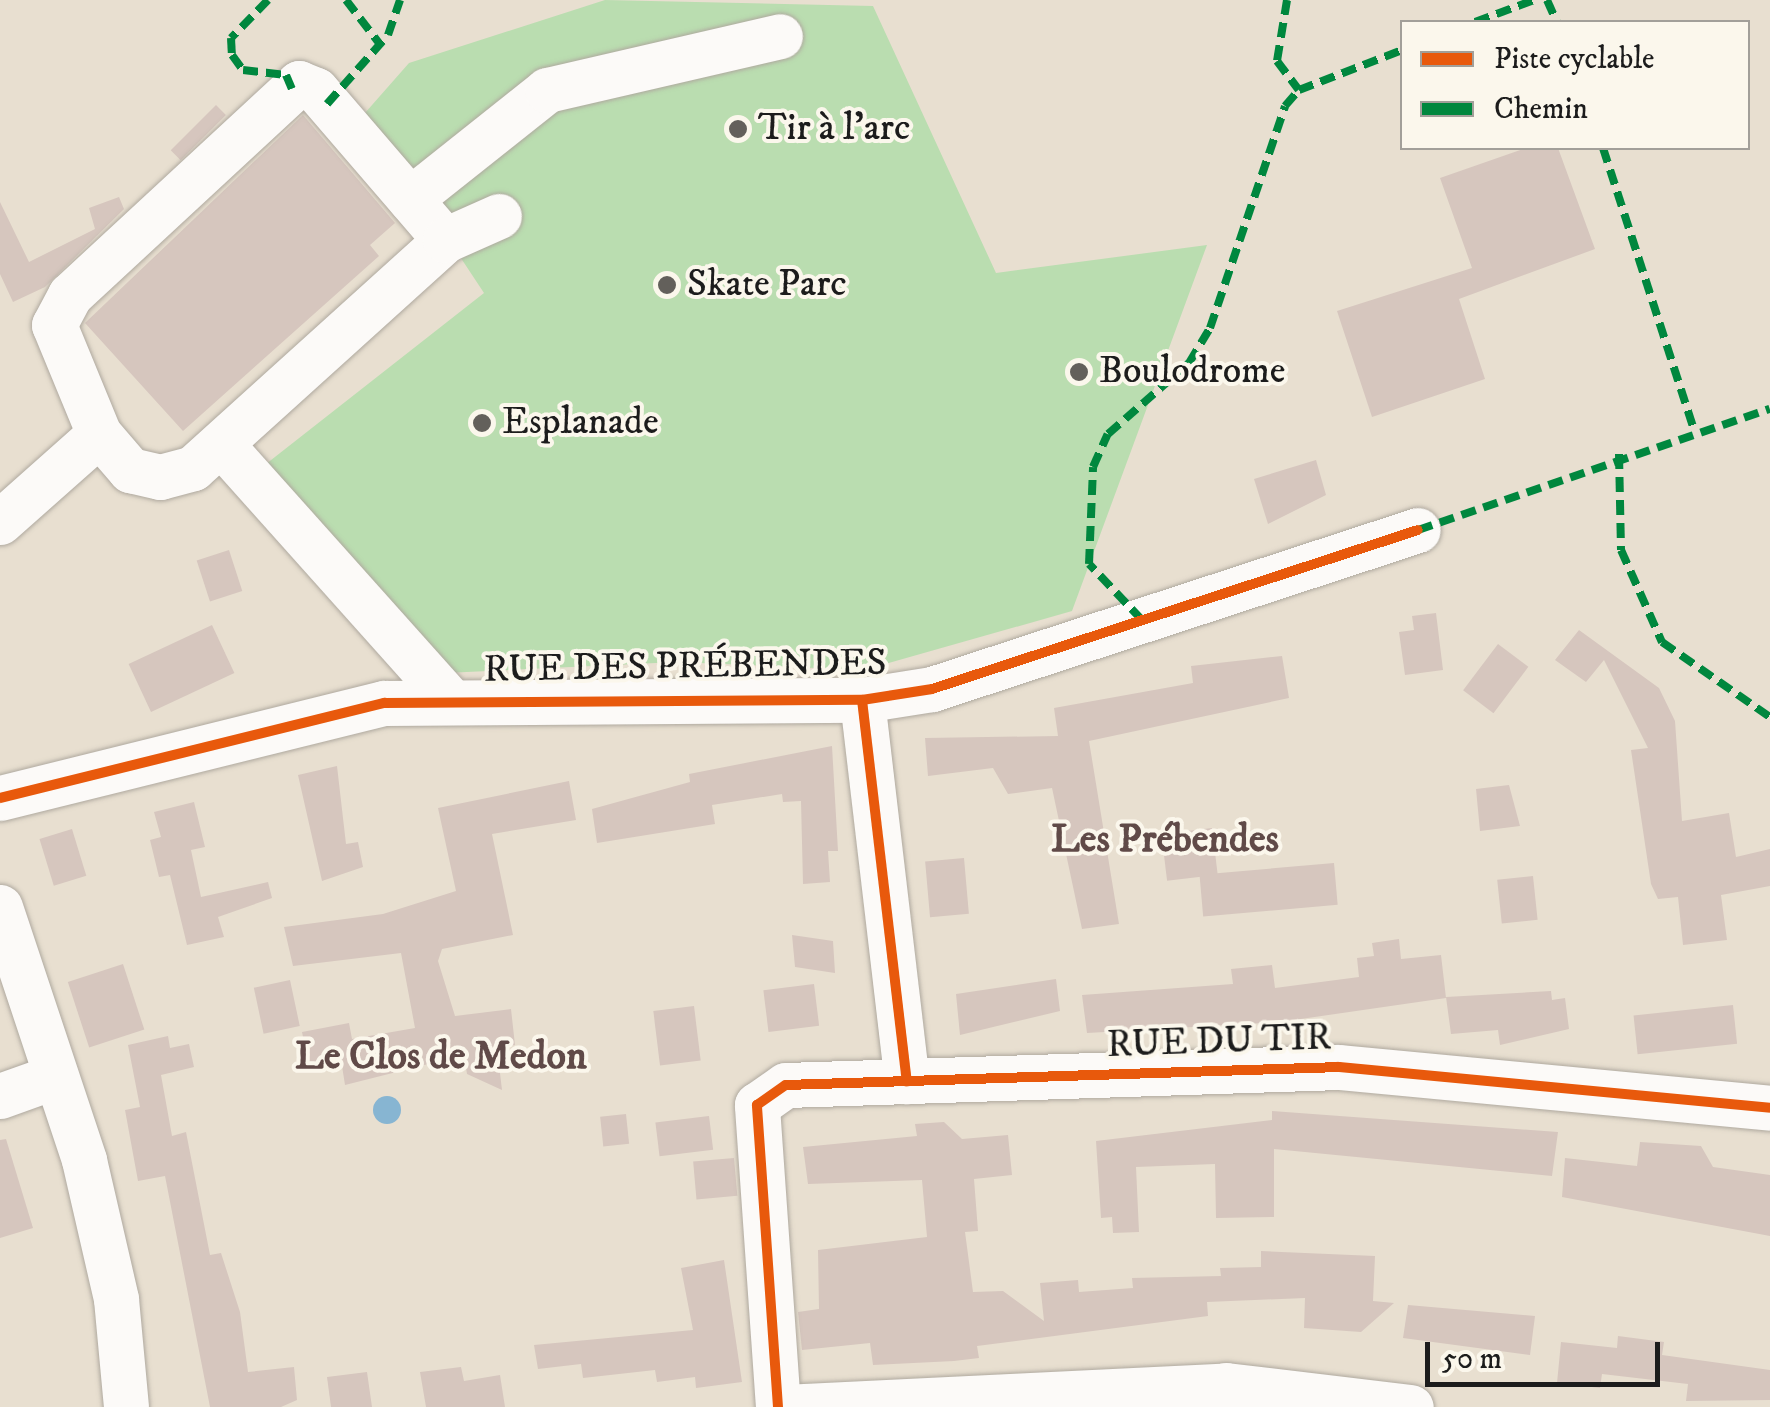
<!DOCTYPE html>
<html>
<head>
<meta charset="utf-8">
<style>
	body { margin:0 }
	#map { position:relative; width:1770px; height:1407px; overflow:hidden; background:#e8dfd0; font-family:"IM FELL DW Pica",serif }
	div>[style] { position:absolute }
	.green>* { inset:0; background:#baddb0 }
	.water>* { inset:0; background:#87b5d2 }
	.round { border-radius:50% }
	.building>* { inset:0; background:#d6c6be; transform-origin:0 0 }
	.roads { filter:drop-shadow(0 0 2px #afa99f) drop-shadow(0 0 2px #afa99f) }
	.minor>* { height:45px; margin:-22.5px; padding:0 22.5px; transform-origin:22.5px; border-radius:22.5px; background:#fcfaf8 }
	.quiet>* { height:8px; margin-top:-4px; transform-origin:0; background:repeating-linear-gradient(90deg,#00873e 0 15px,transparent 0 23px) }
	.cycleway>* { height:10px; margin:-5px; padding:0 5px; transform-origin:5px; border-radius:5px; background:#e8590c }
	.dots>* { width:28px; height:28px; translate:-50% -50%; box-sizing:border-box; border:5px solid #fbf7ec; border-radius:50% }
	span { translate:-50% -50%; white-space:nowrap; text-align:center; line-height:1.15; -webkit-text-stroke:8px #fbf7ec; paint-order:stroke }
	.poi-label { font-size:38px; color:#1c1c1c }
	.left { translate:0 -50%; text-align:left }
	.street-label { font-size:38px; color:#1c1c1c }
	.neighbourhood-label { font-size:40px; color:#604a48; font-weight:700 }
	.legend { position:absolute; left:1400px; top:20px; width:350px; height:130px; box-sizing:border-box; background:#fbf7ec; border:2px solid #a29f99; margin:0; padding:12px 18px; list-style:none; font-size:30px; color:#1c1c1c }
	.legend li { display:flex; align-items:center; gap:20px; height:50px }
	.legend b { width:50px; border:2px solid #a29f99 }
	.scale { position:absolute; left:1425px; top:1342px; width:235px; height:45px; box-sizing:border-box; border:5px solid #1c1c1c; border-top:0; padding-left:12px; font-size:30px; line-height:35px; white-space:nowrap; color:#1c1c1c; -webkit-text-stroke:8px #fbf7ec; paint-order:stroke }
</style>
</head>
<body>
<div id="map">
	<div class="green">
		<div style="clip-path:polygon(605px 0,873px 6px,996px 273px,1207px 245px,1072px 611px,864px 670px,677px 662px,445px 673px,266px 464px,484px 293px,365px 113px,409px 63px)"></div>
	</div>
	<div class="water">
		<div class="round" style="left:373px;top:1096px;width:28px;height:28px"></div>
	</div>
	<div class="building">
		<div style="left:216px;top:105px;width:14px;height:64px;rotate:45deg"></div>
		<div style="clip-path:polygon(303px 115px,395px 223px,370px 245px,379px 256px,183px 431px,85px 323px)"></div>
		<div style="clip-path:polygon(1526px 148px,1558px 148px,1595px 249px,1459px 299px,1485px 379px,1372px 417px,1337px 311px,1472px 268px,1440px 178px)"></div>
		<div style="clip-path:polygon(119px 197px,124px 209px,45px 287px,13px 302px,0 274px,0 202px,29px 262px,95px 229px,89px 208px)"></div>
		<div style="clip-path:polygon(1316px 460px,1326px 495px,1268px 524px,1254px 479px)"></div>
		<div style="left:229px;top:550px;width:43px;height:34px;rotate:72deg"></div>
		<div style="clip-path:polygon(1436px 613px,1443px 670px,1405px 675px,1399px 632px,1414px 630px,1412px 616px)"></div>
		<div style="left:212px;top:625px;width:53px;height:92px;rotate:65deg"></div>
		<div style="clip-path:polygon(1579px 630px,1659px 688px,1675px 721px,1682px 821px,1729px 813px,1736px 857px,1770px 849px,1770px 886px,1721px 895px,1727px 940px,1683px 945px,1678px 897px,1658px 899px,1651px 884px,1631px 750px,1648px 748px,1604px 660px,1586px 682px,1555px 660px)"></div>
		<div style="left:1498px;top:644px;width:38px;height:58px;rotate:37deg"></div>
		<div style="clip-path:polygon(1282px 656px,1289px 698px,1089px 741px,1119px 924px,1082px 929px,1052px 788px,1008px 794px,993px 768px,928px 776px,925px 738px,1058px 736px,1054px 708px,1193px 683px,1191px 666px)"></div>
		<div style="clip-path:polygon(832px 746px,838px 851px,828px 851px,830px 882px,803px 884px,801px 801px,783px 802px,782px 794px,712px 805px,715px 824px,597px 843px,592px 809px,690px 782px,689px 774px)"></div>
		<div style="clip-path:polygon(337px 766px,346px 844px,358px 842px,363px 867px,322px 881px,298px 775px)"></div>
		<div style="clip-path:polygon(569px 781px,576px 820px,492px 834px,513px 935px,442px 949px,438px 961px,455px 1016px,511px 1009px,515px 1045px,497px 1048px,502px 1090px,467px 1074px,464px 1055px,345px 1085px,342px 1066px,310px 1072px,302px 1032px,349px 1023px,352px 1039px,415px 1028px,401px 953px,293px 966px,284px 927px,383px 914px,456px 891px,438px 808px)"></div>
		<div style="clip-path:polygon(1509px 785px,1520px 826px,1480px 831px,1476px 789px)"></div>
		<div style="clip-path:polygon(194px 802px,205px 847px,191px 850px,201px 897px,268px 882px,272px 898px,218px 917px,224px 937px,187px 945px,170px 875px,159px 877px,150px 840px,161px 837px,154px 812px)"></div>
		<div style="left:1212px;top:828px;width:47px;height:51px;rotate:83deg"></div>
		<div style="left:72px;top:829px;width:49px;height:34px;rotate:73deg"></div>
		<div style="left:964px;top:858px;width:56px;height:39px;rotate:85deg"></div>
		<div style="left:1334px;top:863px;width:42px;height:135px;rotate:85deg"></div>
		<div style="left:1533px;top:876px;width:44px;height:36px;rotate:84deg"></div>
		<div style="clip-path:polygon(792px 935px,833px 941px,835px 973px,795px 967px)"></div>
		<div style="clip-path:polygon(1399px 939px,1401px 959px,1441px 955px,1446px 998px,1280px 1022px,1087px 1033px,1082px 995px,1233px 984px,1231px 969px,1272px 965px,1275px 988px,1359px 977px,1357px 958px,1374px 956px,1372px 943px)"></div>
		<div style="left:123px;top:964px;width:69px;height:58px;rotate:72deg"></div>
		<div style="clip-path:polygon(1056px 979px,1060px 1011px,960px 1035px,956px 994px)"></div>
		<div style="left:290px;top:980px;width:47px;height:37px;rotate:78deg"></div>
		<div style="left:814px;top:984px;width:42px;height:51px;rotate:83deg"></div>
		<div style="clip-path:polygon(1551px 991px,1552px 1000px,1565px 998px,1569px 1029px,1500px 1045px,1498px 1030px,1451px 1034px,1446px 997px)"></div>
		<div style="left:1733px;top:1005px;width:39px;height:100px;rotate:84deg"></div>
		<div style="left:694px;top:1006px;width:55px;height:41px;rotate:83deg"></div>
		<div style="clip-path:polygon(168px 1036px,170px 1048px,189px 1044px,194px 1067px,161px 1075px,172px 1136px,186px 1132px,210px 1255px,221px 1253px,240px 1312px,248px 1372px,294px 1367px,297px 1400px,281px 1407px,210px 1407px,165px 1176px,138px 1181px,125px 1110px,140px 1107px,128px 1045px)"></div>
		<div style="clip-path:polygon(1272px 1111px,1558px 1132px,1552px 1176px,1274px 1149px,1274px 1217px,1216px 1218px,1215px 1164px,1136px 1167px,1139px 1232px,1113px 1233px,1112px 1217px,1101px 1218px,1096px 1141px,1272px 1120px)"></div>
		<div style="left:626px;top:1114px;width:30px;height:26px;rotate:84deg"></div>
		<div style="left:709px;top:1116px;width:34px;height:54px;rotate:83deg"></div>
		<div style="clip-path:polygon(944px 1122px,962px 1139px,1008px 1135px,1012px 1175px,974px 1179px,978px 1231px,965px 1232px,973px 1292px,1003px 1291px,1044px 1321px,1040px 1283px,1078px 1280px,1079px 1292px,1133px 1288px,1132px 1278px,1221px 1276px,1220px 1268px,1261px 1267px,1261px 1251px,1375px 1256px,1373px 1301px,1394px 1303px,1361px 1332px,1304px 1328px,1305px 1298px,1207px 1302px,1208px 1316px,977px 1346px,979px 1358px,954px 1361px,873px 1365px,870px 1343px,802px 1350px,798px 1312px,819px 1309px,818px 1250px,927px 1237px,922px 1180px,808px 1184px,803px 1147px,917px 1136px,915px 1124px)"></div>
		<div style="clip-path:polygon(6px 1139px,33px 1228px,0 1238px,0 1140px)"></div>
		<div style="clip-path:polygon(1640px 1142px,1701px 1146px,1713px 1167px,1770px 1175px,1770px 1236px,1562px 1197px,1565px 1158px,1637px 1166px)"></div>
		<div style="left:734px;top:1158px;width:38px;height:41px;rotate:85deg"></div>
		<div style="clip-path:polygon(724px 1260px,742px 1382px,696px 1388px,695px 1377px,657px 1382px,655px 1370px,583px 1378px,581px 1364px,538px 1369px,534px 1345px,693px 1330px,681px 1268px)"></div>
		<div style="clip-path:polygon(1408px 1305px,1535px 1316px,1530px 1355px,1403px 1338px)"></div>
		<div style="clip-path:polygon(1618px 1336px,1664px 1342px,1662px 1355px,1770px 1370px,1770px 1400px,1686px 1401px,1688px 1384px,1602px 1374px,1600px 1388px,1557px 1383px,1561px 1342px,1617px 1348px)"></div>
		<div style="clip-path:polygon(461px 1367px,464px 1381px,500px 1375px,505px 1407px,426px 1407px,420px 1372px)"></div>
		<div style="clip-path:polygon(367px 1372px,372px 1407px,331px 1407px,327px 1377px)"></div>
	</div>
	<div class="roads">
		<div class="minor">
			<div style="left:410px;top:199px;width:175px;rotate:-38.5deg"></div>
			<div style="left:547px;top:90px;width:239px;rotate:-13deg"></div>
			<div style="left:99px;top:434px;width:118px;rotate:-112.4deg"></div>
			<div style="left:54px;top:325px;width:34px;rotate:-62deg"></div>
			<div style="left:70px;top:295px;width:312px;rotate:-42.8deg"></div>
			<div style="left:299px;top:83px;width:18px;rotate:22deg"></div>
			<div style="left:316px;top:90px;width:198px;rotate:49.3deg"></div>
			<div style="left:222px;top:445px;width:343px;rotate:48.2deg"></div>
			<div style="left:0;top:522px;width:132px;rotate:-41.6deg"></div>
			<div style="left:99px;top:434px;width:48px;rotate:49.3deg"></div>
			<div style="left:130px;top:470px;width:31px;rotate:13deg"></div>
			<div style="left:160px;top:477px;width:34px;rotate:-15deg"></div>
			<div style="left:193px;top:468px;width:340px;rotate:-42.1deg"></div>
			<div style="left:445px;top:240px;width:59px;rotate:-24deg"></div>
			<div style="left:862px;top:700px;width:384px;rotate:83.3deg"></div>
			<div style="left:0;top:798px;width:396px;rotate:-13.9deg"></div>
			<div style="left:384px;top:703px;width:478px;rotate:-0.4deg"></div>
			<div style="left:862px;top:700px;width:71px;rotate:-8.9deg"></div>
			<div style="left:932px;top:689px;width:511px;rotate:-18.12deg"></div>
			<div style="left:0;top:907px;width:267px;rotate:71.6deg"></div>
			<div style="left:84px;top:1160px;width:143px;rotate:77deg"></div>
			<div style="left:116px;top:1299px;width:108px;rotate:84.7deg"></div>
			<div style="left:0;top:1096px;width:59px;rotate:-19.7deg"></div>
			<div style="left:778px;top:1407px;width:303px;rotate:-94deg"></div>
			<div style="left:757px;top:1105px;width:35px;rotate:-35deg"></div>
			<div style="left:786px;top:1085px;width:553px;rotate:-1.86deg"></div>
			<div style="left:1339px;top:1067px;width:433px;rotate:5.4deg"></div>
			<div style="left:784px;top:1407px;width:443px;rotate:-2.8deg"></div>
			<div style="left:1226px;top:1385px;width:186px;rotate:6.8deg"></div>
		</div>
	</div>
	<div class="quiet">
		<div style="left:268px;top:0;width:53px;rotate:134.2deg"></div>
		<div style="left:231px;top:38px;width:17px;rotate:87deg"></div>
		<div style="left:232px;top:55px;width:19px;rotate:54deg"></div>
		<div style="left:243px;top:70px;width:43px;rotate:6.6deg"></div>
		<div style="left:286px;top:75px;width:15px;rotate:67deg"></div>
		<div style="left:346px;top:0;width:54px;rotate:52.5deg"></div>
		<div style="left:1287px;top:0;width:62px;rotate:99.3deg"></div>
		<div style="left:1277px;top:61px;width:36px;rotate:53deg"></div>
		<div style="left:1547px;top:0;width:24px;rotate:66deg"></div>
		<div style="left:1475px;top:22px;width:63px;rotate:-20.4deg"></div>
		<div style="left:327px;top:104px;width:92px;rotate:-48.5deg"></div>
		<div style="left:388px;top:35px;width:37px;rotate:-71deg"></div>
		<div style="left:1603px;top:148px;width:295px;rotate:72.1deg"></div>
		<div style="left:1619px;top:454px;width:96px;rotate:88.8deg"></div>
		<div style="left:1621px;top:550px;width:101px;rotate:66deg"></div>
		<div style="left:1662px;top:642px;width:131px;rotate:34.8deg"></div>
		<div style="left:1418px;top:530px;width:372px;rotate:-19deg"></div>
		<div style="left:1142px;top:620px;width:77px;rotate:-133.4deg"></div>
		<div style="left:1089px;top:564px;width:97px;rotate:-87.6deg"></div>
		<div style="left:1093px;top:467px;width:36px;rotate:-66deg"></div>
		<div style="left:1108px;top:434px;width:108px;rotate:-41.2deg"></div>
		<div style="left:1189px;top:363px;width:41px;rotate:-59deg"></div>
		<div style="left:1210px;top:328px;width:234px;rotate:-71.3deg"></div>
		<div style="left:1285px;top:106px;width:21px;rotate:-49deg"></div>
		<div style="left:1299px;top:90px;width:110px;rotate:-21.2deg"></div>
	</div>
	<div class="cycleway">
		<div style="left:862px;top:700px;width:384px;rotate:83.3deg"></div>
		<div style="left:0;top:798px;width:396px;rotate:-13.9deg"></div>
		<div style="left:384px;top:703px;width:478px;rotate:-0.4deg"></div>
		<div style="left:862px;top:700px;width:71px;rotate:-8.9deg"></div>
		<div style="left:932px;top:689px;width:511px;rotate:-18.12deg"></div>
		<div style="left:778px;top:1407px;width:303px;rotate:-94deg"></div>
		<div style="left:757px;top:1105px;width:35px;rotate:-35deg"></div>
		<div style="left:786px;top:1085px;width:553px;rotate:-1.86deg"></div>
		<div style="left:1339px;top:1067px;width:433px;rotate:5.4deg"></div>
	</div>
	<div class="dots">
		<div style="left:738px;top:129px;background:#63605b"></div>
		<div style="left:667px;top:285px;background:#63605b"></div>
		<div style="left:1079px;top:372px;background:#63605b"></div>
		<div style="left:482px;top:423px;background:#63605b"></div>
	</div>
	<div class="poi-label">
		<span class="left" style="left:758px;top:129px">Tir à l'arc</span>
		<span class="left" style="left:687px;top:285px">Skate Parc</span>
		<span class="left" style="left:1099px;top:372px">Boulodrome</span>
		<span class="left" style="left:502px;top:423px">Esplanade</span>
	</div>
	<div class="street-label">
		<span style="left:685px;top:667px;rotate:-1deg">RUE DES PRÉBENDES</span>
		<span style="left:1219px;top:1042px;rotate:-2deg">RUE DU TIR</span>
	</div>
	<div class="neighbourhood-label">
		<span style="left:1165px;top:840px">Les Prébendes</span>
		<span style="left:441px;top:1057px">Le Clos de Medon</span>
	</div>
	<ul class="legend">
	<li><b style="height:12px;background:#e8590c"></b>Piste cyclable</li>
	<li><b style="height:12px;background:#00873e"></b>Chemin</li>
	</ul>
	<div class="scale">50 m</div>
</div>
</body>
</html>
